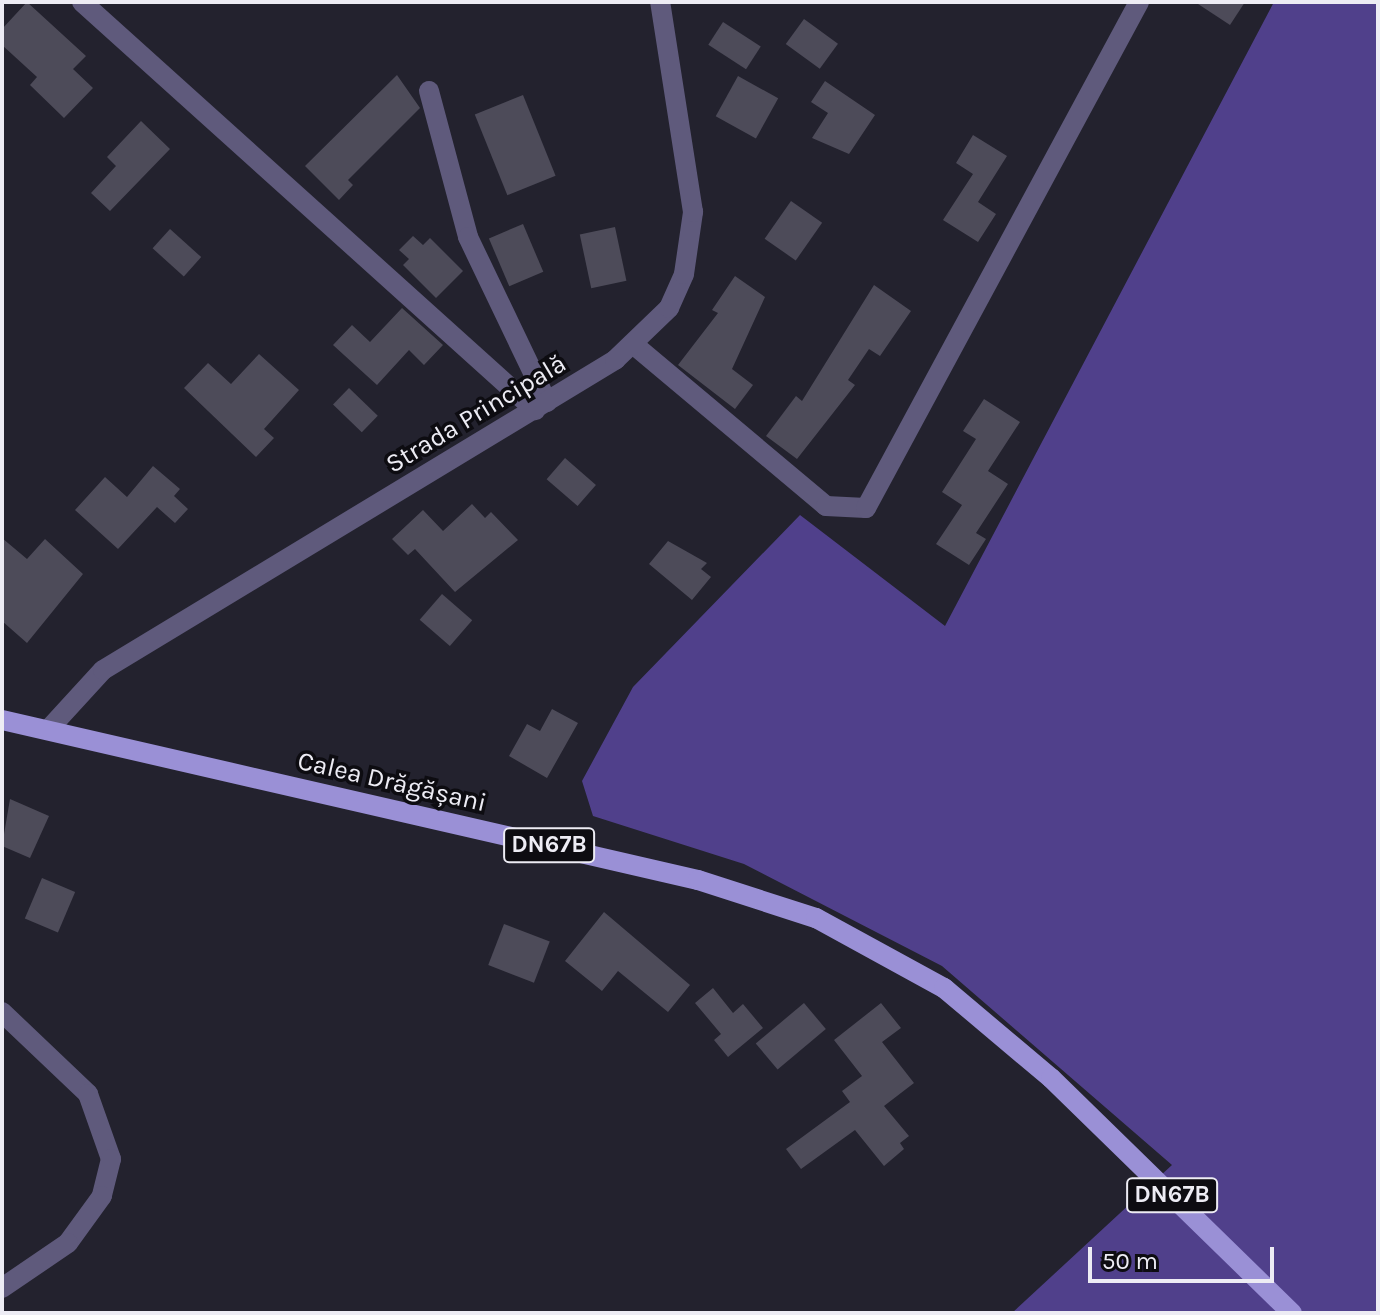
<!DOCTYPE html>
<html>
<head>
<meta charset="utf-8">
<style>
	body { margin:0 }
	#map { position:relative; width:1380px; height:1315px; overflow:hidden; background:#23222e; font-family:Karla,sans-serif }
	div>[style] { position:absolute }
	.forest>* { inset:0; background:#50408b }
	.building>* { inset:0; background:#4d4b59; transform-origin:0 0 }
	.minor>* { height:20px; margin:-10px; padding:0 10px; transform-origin:10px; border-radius:10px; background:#5f5a7c }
	.tertiary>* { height:20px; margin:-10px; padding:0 10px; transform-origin:10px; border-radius:10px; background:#5f5a7c }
	.primary>* { height:20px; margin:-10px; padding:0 10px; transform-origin:10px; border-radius:10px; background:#9a90d6 }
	span { translate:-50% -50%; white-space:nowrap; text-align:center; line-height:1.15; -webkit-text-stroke:7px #0d0c11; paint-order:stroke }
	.shield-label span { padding:2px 6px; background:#0d0c11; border:2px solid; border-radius:6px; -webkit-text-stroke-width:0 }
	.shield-label { font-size:24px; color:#edecf4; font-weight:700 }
	.street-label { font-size:26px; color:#edecf4 }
	.frame { position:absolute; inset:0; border:4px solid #edecf4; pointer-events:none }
	.scale { position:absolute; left:1088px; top:1247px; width:186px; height:36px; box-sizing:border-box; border:4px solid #edecf4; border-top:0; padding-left:10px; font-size:24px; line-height:28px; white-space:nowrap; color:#edecf4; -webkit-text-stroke:6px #0d0c11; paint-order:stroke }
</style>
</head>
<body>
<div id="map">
	<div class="forest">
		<div style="clip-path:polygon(1274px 2px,1378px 2px,1378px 1313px,1012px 1313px,1172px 1165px,942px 966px,744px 864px,593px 816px,582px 781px,633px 687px,800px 515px,945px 626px)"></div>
	</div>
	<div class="building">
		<div style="clip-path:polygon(27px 2px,86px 56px,73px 69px,93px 88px,64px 118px,30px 85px,37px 77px,2px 45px,2px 29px)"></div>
		<div style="clip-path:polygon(1195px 2px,1245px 2px,1230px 25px)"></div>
		<div style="left:804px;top:19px;width:42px;height:31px;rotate:36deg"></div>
		<div style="left:723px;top:22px;width:45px;height:27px;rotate:33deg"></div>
		<div style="clip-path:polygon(397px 75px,420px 108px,348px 180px,353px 185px,339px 200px,305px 166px)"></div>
		<div style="left:738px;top:76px;width:46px;height:46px;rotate:29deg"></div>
		<div style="clip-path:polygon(825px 81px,875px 115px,849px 154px,812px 138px,828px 113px,811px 102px)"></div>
		<div style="left:523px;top:95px;width:87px;height:52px;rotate:68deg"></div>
		<div style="clip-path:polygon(141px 121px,170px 149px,110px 211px,91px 193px,116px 166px,107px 157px)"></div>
		<div style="clip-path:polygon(973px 135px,1007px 156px,978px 202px,996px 214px,978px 242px,943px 220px,973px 174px,956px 163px)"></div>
		<div style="left:791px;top:201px;width:38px;height:46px;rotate:35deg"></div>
		<div style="left:523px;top:224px;width:52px;height:37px;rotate:67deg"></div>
		<div style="left:615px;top:227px;width:55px;height:36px;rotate:78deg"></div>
		<div style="left:170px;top:229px;width:42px;height:26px;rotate:42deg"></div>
		<div style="clip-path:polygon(413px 236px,423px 245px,430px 238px,463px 271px,436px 298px,403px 265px,409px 259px,399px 250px)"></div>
		<div style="clip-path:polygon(735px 276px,765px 297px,732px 369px,753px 385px,735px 409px,678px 365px,718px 313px,712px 310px)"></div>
		<div style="clip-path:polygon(874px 285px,911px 311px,880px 356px,869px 349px,848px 380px,855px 385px,797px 459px,766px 436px,796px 396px,802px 401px)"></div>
		<div style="clip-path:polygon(402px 308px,443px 345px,424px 365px,409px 350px,377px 385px,333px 345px,352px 325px,370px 342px)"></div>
		<div style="clip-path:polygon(259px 354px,299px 390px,264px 429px,274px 438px,256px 457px,184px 388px,208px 363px,231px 384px)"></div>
		<div style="left:349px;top:388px;width:40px;height:23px;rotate:44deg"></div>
		<div style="clip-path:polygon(984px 399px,1020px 422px,988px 471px,1008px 484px,976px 533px,986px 539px,969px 565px,936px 544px,962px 505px,942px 492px,976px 439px,963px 431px)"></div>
		<div style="left:565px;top:458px;width:41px;height:28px;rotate:41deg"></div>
		<div style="clip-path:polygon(153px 466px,180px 489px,174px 496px,188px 509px,175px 523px,157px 507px,118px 549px,75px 510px,105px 477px,127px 497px)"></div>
		<div style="clip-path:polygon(472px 504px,485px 518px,491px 512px,518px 540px,455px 592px,415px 549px,408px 555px,392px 539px,423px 510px,443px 531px)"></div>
		<div style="clip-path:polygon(2px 538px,27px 559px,45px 539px,83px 574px,27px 643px,2px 621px)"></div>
		<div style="clip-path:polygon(668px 541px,707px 563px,701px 569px,711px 577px,692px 600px,649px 564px)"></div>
		<div style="left:442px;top:594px;width:40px;height:34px;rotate:41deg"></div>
		<div style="clip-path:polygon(552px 709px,578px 723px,547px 778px,509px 756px,527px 724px,540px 731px)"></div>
		<div style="clip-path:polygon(10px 799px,49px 816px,30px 858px,2px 846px)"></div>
		<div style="left:42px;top:878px;width:36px;height:44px;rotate:23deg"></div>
		<div style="clip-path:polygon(604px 912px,690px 985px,668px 1012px,618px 971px,602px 991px,565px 961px)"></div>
		<div style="left:504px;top:924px;width:49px;height:44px;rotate:21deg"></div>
		<div style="clip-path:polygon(713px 988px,733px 1013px,743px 1004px,763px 1028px,728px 1057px,714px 1040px,721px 1034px,695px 1003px)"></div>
		<div style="left:804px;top:1003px;width:34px;height:63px;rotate:50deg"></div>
		<div style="clip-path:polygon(881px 1003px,901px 1028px,882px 1042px,914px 1083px,884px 1106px,909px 1136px,900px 1143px,904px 1149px,884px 1166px,855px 1130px,801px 1169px,786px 1149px,850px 1102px,842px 1091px,862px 1076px,834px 1040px)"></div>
	</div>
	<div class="minor">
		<div style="left:82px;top:2px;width:610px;rotate:42.01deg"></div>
		<div style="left:429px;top:91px;width:151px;rotate:75deg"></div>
		<div style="left:468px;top:237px;width:183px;rotate:64.4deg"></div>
		<div style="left:633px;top:344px;width:252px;rotate:40deg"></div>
		<div style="left:826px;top:506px;width:40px;rotate:2.9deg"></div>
		<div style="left:866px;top:508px;width:575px;rotate:-61.65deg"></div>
		<div style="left:2px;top:1012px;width:119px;rotate:43.6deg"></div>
		<div style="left:88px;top:1094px;width:69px;rotate:70.5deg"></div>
		<div style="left:111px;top:1159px;width:38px;rotate:104deg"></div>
		<div style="left:102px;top:1196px;width:58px;rotate:125.9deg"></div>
		<div style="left:68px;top:1243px;width:80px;rotate:145.7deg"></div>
	</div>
	<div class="tertiary">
		<div style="left:48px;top:730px;width:81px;rotate:-47.5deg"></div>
		<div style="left:103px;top:670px;width:599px;rotate:-31.19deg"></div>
		<div style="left:615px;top:360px;width:75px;rotate:-43.9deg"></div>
		<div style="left:669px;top:308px;width:37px;rotate:-66deg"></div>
		<div style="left:684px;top:274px;width:63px;rotate:-81.7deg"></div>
		<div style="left:693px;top:212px;width:213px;rotate:-98.9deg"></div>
	</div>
	<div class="primary">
		<div style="left:2px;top:720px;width:714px;rotate:12.95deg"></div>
		<div style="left:698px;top:880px;width:124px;rotate:17.9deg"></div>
		<div style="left:816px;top:918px;width:146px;rotate:28.7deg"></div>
		<div style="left:944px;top:988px;width:140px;rotate:40.1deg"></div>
		<div style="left:1051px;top:1078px;width:337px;rotate:44.3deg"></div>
	</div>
	<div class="shield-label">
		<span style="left:549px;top:845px">DN67B</span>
		<span style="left:1172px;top:1195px">DN67B</span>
	</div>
	<div class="street-label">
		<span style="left:476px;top:414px;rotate:-31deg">Strada Principală</span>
		<span style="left:392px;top:782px;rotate:13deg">Calea Drăgășani</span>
	</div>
	<div class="frame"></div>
	<div class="scale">50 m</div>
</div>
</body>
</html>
